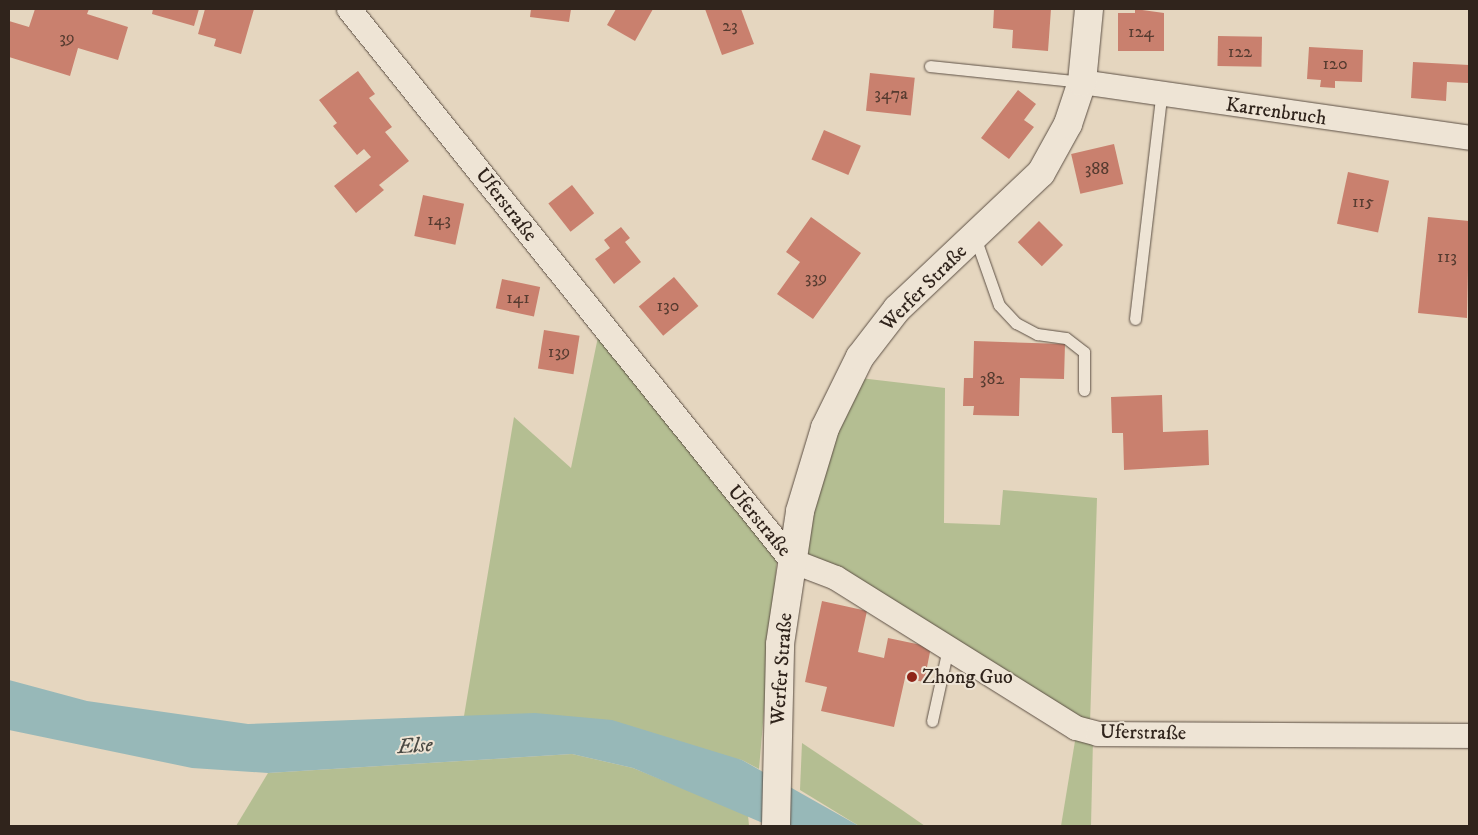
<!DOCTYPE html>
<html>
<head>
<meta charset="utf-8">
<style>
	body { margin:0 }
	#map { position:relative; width:1478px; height:835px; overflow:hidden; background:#e5d6bf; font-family:"IM FELL DW Pica",serif }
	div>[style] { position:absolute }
	.green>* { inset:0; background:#b4be92 }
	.water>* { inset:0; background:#97b8b8 }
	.building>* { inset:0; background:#c9806e; transform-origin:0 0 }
	.roads { filter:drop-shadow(0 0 1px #5d5045) drop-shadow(0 0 1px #5d5045) }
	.service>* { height:11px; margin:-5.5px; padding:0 5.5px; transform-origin:5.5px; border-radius:5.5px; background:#eee4d5 }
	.minor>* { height:24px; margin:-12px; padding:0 12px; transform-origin:12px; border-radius:12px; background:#eee4d5 }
	.secondary>* { height:28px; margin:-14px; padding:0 14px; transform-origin:14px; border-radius:14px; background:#eee4d5 }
	.dots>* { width:14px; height:14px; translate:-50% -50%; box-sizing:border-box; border:2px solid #eee4d5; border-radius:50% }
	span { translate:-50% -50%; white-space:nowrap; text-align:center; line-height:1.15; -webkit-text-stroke:4px #eee4d5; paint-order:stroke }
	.number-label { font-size:18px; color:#563b30 }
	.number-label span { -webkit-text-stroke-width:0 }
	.street-label { font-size:20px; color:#30241c }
	.poi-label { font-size:20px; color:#30241c }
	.left { translate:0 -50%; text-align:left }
	.water-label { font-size:21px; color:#4a4943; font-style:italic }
	.frame { position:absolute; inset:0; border:10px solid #30241c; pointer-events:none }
</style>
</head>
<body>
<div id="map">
	<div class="green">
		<div style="clip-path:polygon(599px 332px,777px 560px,759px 769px,742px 760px,464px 716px,514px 417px,571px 468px)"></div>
		<div style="clip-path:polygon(860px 378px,945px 388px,944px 523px,1000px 525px,1003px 490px,1097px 498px,1090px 725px,1076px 721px,806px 553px,819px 475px)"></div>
		<div style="clip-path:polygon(1076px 735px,1093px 739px,1091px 826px,1061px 826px)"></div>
		<div style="clip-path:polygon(802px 743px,902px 810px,925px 826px,859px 826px,800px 790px)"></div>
		<div style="clip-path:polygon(572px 754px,633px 768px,748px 815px,749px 826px,236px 826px,268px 773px)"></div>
	</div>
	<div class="water">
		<div style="clip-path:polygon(9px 680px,87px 701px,248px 724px,535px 713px,612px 720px,742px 760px,859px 826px,770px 826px,633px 768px,572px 754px,268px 773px,192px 768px,9px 730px)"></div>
	</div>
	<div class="building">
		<div style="clip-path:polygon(35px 9px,89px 9px,87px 14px,128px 27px,118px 60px,78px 48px,70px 76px,9px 57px,9px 21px,29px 27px)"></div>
		<div style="clip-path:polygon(153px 9px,199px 9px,194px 26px,152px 14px)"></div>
		<div style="clip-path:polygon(205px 9px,254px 9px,241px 54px,214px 46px,216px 39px,198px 34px)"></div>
		<div style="clip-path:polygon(531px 9px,571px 9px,569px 22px,530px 17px)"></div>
		<div style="clip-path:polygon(616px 9px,653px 9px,635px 41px,607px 25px)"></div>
		<div style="clip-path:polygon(705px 9px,741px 9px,754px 44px,722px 55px)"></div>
		<div style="clip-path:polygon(994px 9px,1051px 9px,1048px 51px,1012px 48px,1013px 30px,993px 28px)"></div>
		<div style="clip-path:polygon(1135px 9px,1164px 13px,1164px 51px,1118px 51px,1118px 13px,1135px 13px)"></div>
		<div style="left:1218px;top:36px;width:44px;height:30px;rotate:1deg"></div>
		<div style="clip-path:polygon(1309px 47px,1363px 50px,1362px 82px,1335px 81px,1335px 88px,1320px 87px,1321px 80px,1307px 79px)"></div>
		<div style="clip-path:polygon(1413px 62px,1469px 65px,1468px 83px,1447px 82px,1446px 101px,1411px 98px)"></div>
		<div style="clip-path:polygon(358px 71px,375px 94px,369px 98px,392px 127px,385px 132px,409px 161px,379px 185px,384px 190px,356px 213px,334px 186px,371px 157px,364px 149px,357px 155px,333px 126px,337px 123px,319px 100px)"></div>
		<div style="left:870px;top:73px;width:45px;height:38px;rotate:6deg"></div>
		<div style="clip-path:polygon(1018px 90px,1036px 104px,1024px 120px,1034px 127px,1009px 159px,981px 138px)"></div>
		<div style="left:824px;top:130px;width:40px;height:32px;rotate:23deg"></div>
		<div style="left:1114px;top:144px;width:41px;height:44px;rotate:77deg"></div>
		<div style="left:1348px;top:172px;width:42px;height:53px;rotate:12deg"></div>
		<div style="left:572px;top:185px;width:36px;height:30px;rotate:52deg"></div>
		<div style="left:423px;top:195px;width:42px;height:42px;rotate:12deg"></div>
		<div style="clip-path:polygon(811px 217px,861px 253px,813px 319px,777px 294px,800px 262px,786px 252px)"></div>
		<div style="clip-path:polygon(1428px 217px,1469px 221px,1467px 318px,1418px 313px)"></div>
		<div style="left:1039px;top:221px;width:34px;height:30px;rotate:45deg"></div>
		<div style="clip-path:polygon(621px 227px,630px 238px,625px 242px,641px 262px,614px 284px,595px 259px,610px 248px,604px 240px)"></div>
		<div style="left:674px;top:277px;width:38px;height:46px;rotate:50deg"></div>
		<div style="left:502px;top:279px;width:39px;height:30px;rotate:12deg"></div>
		<div style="left:544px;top:330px;width:36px;height:39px;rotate:9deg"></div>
		<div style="clip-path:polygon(974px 341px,1065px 344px,1064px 379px,1020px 378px,1019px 416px,973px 415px,974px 406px,963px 406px,964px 378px,973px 378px)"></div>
		<div style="clip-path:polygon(1162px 395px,1163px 432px,1208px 430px,1209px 465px,1124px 470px,1123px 433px,1112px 433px,1111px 397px)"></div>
		<div style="clip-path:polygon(822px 601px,867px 611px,858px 652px,884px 658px,888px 638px,931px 647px,924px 682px,905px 678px,894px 727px,821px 711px,827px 687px,805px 682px)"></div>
	</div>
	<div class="roads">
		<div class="service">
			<div style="left:930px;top:66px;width:153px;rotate:6deg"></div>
			<div style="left:975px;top:237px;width:72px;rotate:70.6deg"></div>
			<div style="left:999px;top:305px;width:25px;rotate:47deg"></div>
			<div style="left:1016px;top:323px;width:24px;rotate:28deg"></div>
			<div style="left:1037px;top:334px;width:29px;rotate:8deg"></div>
			<div style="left:1066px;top:338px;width:23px;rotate:38deg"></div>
			<div style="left:1084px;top:352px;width:38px;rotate:90deg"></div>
			<div style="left:1135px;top:319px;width:225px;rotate:-83.3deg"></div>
			<div style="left:932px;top:721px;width:75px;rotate:-77.6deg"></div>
		</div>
		<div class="minor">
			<div style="left:349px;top:9px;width:708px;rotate:51.25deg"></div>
			<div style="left:792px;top:561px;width:47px;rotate:21.1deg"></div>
			<div style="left:836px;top:578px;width:283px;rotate:32deg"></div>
			<div style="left:1076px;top:728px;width:23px;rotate:15deg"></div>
			<div style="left:1098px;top:734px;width:371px;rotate:0.3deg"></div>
			<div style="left:1082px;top:82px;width:391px;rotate:8.2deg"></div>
		</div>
		<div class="secondary">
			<div style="left:776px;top:826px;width:182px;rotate:-88.7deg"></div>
			<div style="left:780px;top:644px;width:134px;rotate:-81.4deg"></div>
			<div style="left:800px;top:511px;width:87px;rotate:-73.2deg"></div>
			<div style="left:825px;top:428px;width:79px;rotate:-63.8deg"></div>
			<div style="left:860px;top:357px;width:61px;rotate:-52.4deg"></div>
			<div style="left:897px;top:309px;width:198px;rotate:-43.4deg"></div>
			<div style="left:1041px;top:173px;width:56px;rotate:-61.1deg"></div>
			<div style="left:1068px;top:124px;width:44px;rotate:-71.6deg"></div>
			<div style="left:1082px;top:82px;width:73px;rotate:-84.5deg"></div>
		</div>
	</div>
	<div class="dots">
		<div style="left:912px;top:677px;background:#8f2418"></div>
	</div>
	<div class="number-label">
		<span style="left:730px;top:26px">23</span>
		<span style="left:1141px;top:32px">124</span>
		<span style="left:67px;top:38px">39</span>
		<span style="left:1240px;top:52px">122</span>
		<span style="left:1335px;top:64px">120</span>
		<span style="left:891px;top:94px">347a</span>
		<span style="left:1097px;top:169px">388</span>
		<span style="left:1363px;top:202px">115</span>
		<span style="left:439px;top:220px">143</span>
		<span style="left:1447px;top:257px">113</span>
		<span style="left:816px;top:278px">339</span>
		<span style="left:518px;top:298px">141</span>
		<span style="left:668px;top:306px">130</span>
		<span style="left:559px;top:352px">139</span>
		<span style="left:992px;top:379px">382</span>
	</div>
	<div class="street-label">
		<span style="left:1276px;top:112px;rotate:8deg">Karrenbruch</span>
		<span style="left:506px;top:205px;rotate:52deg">Uferstraße</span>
		<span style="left:924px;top:288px;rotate:-45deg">Werfer Straße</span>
		<span style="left:759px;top:521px;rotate:50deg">Uferstraße</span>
		<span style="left:782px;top:669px;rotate:-86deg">Werfer Straße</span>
		<span style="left:1143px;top:733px;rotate:1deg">Uferstraße</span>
	</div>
	<div class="poi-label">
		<span class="left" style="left:922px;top:677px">Zhong Guo</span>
	</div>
	<div class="water-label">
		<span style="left:415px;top:746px;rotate:-4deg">Else</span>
	</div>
	<div class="frame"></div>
</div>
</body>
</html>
